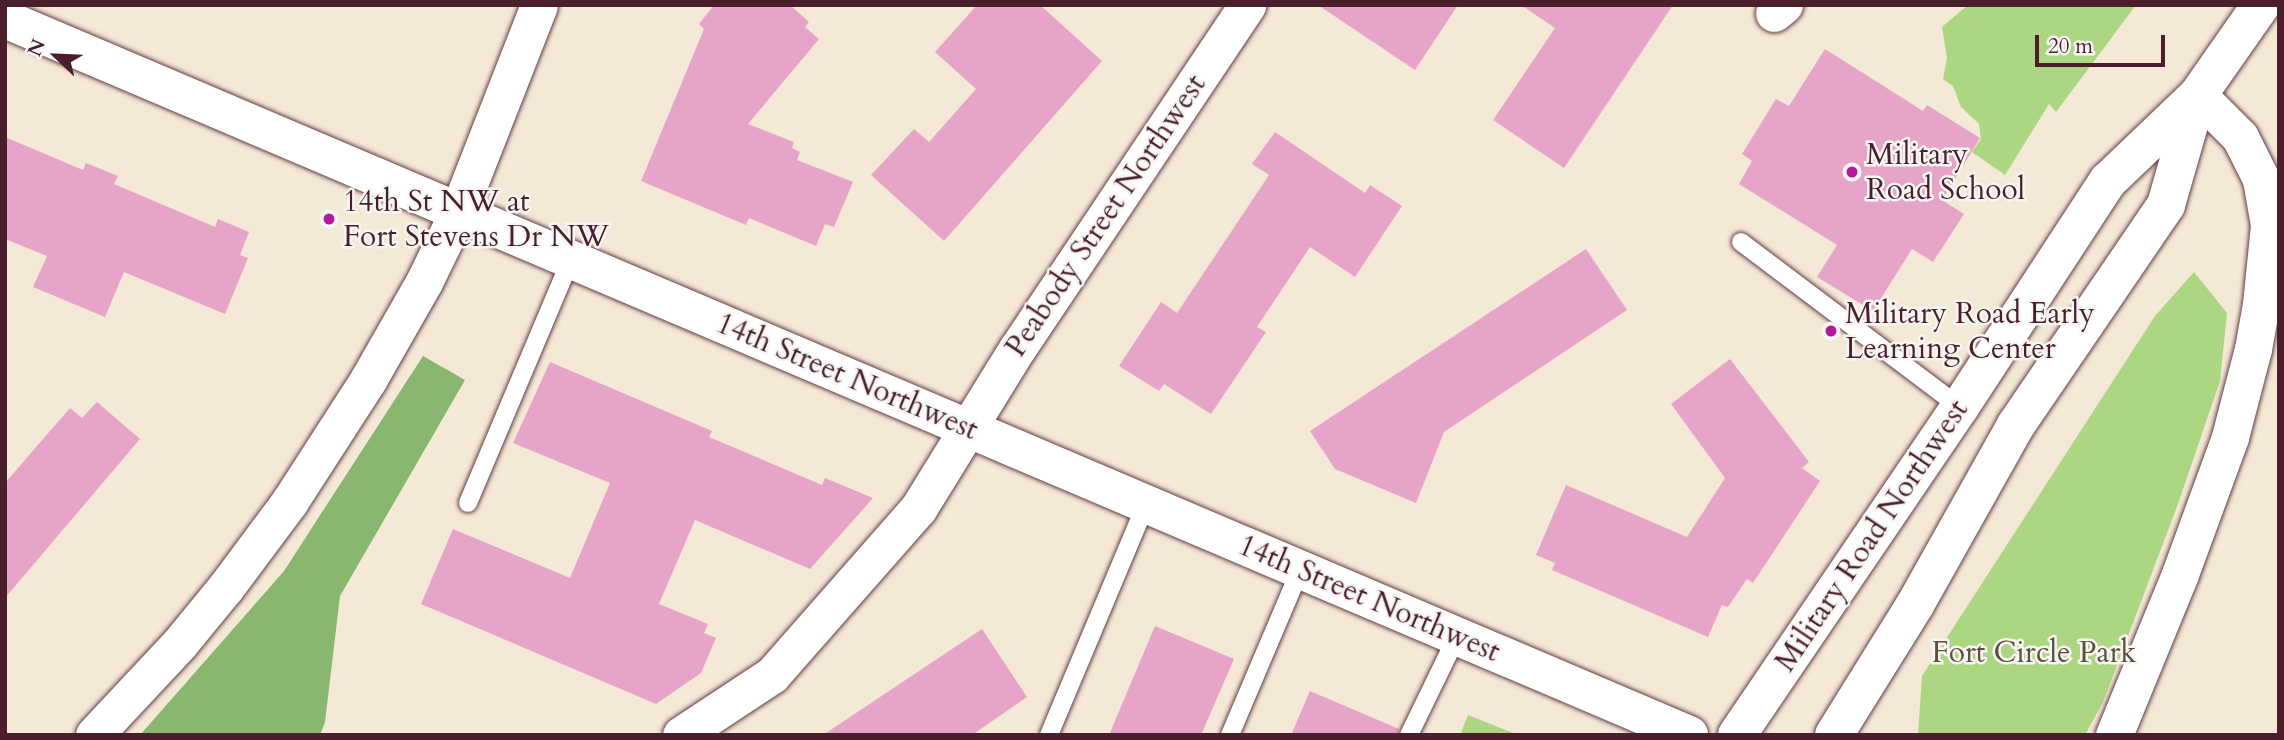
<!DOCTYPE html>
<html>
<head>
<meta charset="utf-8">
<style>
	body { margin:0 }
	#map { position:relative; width:2284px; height:740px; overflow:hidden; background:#f4e8d6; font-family:Cardo,serif }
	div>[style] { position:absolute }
	.green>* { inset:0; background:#acd682 }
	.forest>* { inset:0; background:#89b770 }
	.building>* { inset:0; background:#e7a4c9 }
	.roads { filter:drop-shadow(0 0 2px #643d45) drop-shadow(0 0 2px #643d45) }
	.lane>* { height:18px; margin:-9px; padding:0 9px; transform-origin:9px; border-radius:9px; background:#fff }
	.street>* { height:37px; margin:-18.5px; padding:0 18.5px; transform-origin:18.5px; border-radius:18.5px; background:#fff }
	.secondary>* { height:38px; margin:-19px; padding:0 19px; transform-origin:19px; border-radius:19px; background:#fff }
	.primary>* { height:38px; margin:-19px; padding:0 19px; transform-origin:19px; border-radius:19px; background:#fff }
	.dots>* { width:19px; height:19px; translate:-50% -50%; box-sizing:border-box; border:4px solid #f6f6f2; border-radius:50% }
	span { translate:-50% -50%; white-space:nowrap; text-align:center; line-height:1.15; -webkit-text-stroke:5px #f6f6f2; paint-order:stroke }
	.poi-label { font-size:30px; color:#4a1f2b }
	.left { translate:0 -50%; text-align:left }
	.street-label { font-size:30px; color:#4a1f2b }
	.park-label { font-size:30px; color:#624d41 }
	.frame { position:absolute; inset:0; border:7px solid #4a1f2b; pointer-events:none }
	.north { position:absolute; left:21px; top:21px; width:70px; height:70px; -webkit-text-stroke:5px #f6f6f2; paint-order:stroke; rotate:293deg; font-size:19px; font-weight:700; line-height:28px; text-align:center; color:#4a1f2b }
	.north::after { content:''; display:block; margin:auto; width:24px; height:32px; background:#4a1f2b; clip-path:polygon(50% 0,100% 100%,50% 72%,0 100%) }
	.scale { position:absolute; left:2035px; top:35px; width:130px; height:32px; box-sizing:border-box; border:4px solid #4a1f2b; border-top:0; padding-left:9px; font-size:21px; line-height:24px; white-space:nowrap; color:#4a1f2b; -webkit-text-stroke:5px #f6f6f2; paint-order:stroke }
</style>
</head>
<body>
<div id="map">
	<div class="green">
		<div style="clip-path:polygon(1968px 5px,2136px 5px,2056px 112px,2049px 104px,2005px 175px,1972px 152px,1981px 139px,1979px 124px,1961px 107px,1953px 86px,1943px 79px,1947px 58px,1942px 27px)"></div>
		<div style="clip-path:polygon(2194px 272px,2227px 313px,2220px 381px,2178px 504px,2103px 702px,2085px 735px,1918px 735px,1922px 676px,2155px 316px)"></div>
		<div style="clip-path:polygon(1468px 715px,1518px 735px,1460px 735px)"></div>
	</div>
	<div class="forest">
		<div style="clip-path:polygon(423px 356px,465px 380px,340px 596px,325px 722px,320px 735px,140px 735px,284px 571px)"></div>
	</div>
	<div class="building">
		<div style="clip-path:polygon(714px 5px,790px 5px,809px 22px,805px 27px,819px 39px,748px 124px,794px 142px,792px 148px,800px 152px,797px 160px,853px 182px,834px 227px,825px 224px,816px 246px,749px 218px,746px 225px,641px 181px,704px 29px,699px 24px)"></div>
		<div style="clip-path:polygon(977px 5px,1040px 5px,1102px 61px,944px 241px,871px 175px,914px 129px,929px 142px,976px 89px,935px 52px)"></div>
		<div style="clip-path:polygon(1318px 5px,1458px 5px,1415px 70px)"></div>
		<div style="clip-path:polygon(1521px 5px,1673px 5px,1564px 168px,1493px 120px,1555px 28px)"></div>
		<div style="clip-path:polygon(1825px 49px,1923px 111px,1927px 105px,1980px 138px,1942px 200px,1964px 214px,1933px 262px,1912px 249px,1873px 311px,1817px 277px,1837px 245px,1739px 184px,1752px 161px,1742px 154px,1776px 99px,1789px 106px)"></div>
		<div style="clip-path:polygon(1275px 132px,1365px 193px,1370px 185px,1402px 206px,1355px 277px,1310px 247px,1257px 327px,1266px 332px,1211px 414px,1164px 384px,1159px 391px,1119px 366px,1161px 302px,1177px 313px,1269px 175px,1252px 164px)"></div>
		<div style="clip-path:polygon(5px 137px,83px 170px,86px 163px,118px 176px,114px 184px,215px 227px,218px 219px,249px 232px,240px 255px,248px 258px,225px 314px,124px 272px,105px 317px,33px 287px,47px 256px,5px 239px)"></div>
		<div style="clip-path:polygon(1586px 249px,1627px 310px,1444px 432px,1416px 503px,1335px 469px,1310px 431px)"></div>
		<div style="clip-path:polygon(1730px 359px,1809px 462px,1802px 468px,1820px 481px,1753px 583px,1747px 579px,1728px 607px,1722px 605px,1708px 637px,1552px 570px,1555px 563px,1536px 555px,1566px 485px,1687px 537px,1725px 478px,1671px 404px)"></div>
		<div style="clip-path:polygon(550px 362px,712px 431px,709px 437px,822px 485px,825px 478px,873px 498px,810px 569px,695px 520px,659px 604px,708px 624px,704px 633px,716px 638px,701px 673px,656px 704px,421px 604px,453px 529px,570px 578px,610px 483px,513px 443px)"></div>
		<div style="clip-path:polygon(97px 402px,140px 439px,5px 598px,5px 483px,70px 408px,82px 418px)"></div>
		<div style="clip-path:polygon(1155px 626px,1234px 659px,1201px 735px,1109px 735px)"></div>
		<div style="clip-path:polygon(982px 629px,1027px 697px,972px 735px,823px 735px)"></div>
		<div style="clip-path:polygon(1310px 691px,1399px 729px,1398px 735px,1291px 735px)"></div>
	</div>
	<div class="roads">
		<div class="lane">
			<div style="left:1741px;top:242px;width:274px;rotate:37deg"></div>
			<div style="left:468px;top:503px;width:265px;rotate:-67.1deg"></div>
			<div style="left:1049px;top:735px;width:251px;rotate:-67.2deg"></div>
			<div style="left:1230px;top:735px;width:179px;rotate:-67deg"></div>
			<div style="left:1409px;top:735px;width:110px;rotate:-64.1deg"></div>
		</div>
		<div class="street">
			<div style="left:1774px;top:13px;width:13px;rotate:-39deg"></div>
			<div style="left:94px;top:735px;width:126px;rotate:-46.9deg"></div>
			<div style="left:180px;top:643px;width:72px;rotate:-50.6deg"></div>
			<div style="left:226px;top:587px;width:107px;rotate:-53.3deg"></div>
			<div style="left:290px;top:501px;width:144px;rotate:-57.2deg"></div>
			<div style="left:368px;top:380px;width:113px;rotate:-60.3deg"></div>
			<div style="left:424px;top:282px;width:78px;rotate:-64.1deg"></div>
			<div style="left:458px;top:212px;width:222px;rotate:-68.6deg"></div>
			<div style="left:681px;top:735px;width:109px;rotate:-33.4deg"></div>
			<div style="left:772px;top:675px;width:221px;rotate:-48.7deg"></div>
			<div style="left:918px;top:509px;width:188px;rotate:-58.3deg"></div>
			<div style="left:1017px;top:349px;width:414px;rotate:-56.2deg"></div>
			<div style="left:2114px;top:735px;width:174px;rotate:-67.7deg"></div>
			<div style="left:2180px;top:574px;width:146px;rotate:-69.9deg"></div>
			<div style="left:2230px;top:437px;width:91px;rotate:-75.4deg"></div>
			<div style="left:2253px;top:349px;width:46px;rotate:-79.9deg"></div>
			<div style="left:2261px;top:304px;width:79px;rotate:-84.2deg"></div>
			<div style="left:2269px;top:225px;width:47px;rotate:-99.9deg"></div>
			<div style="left:2261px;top:179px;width:47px;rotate:-116.6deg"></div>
			<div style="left:2240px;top:137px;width:59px;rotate:-135deg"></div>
		</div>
		<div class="secondary">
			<div style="left:5px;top:19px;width:1830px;rotate:23.03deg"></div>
		</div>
		<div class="primary">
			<div style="left:1737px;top:735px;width:397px;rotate:-55.8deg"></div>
			<div style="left:1960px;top:407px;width:270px;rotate:-56.8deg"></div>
			<div style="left:2108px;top:181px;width:124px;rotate:-43.7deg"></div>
			<div style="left:2198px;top:95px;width:110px;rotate:-55deg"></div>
			<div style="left:1834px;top:735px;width:153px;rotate:-58.1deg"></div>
			<div style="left:1915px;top:605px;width:206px;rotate:-60.7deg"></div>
			<div style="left:2016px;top:425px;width:266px;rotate:-55.7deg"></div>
			<div style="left:2166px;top:205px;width:112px;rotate:-74deg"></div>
		</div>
	</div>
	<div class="dots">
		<div style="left:1852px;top:172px;background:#b5179e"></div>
		<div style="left:329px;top:219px;background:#b5179e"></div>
		<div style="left:1831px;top:331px;background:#b5179e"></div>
	</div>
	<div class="poi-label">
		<span class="left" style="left:1866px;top:172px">Military<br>Road School</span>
		<span class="left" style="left:343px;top:219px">14th St NW at<br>Fort Stevens Dr NW</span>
		<span class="left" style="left:1845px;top:331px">Military Road Early<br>Learning Center</span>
	</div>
	<div class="street-label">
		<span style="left:1106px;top:216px;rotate:-56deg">Peabody Street Northwest</span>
		<span style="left:847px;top:377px;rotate:23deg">14th Street Northwest</span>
		<span style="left:1872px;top:536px;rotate:-56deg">Military Road Northwest</span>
		<span style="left:1369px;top:599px;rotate:23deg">14th Street Northwest</span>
	</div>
	<div class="park-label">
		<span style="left:2034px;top:653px">Fort Circle Park</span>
	</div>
	<div class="frame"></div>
	<div class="north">N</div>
	<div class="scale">20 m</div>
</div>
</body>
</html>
